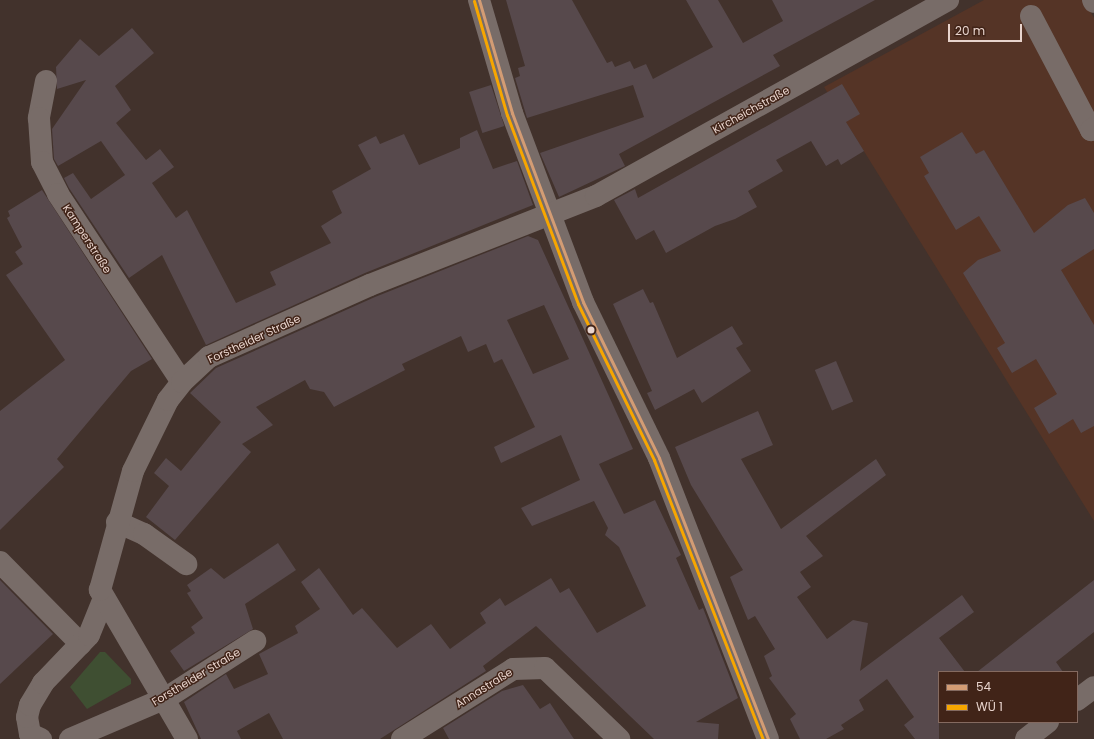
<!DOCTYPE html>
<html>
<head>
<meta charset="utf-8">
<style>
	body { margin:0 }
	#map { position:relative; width:1094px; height:739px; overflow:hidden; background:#42322c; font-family:Poppins,sans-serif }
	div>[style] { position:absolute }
	.built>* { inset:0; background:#553426 }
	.green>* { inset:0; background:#3f4f32 }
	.building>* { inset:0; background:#57494c; transform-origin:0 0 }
	.minor>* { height:22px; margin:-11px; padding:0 11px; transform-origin:11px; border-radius:11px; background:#786c68 }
	.bus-1>* { height:3px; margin:-1.5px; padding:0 1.5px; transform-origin:1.5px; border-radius:1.5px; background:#d39c74 }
	.bus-2>* { height:3px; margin:-1.5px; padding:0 1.5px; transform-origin:1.5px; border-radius:1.5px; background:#f7a600 }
	.dots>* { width:11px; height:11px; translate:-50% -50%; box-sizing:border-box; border:2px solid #412418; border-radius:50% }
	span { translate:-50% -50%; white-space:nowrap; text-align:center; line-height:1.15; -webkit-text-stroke:3px #412418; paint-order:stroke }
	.street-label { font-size:11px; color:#e8d4cd }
	.legend { position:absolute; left:938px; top:671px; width:140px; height:52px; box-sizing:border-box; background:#412418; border:1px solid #846a60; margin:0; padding:5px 7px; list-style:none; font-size:12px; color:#e8d4cd }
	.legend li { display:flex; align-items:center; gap:8px; height:20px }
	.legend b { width:20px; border:1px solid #846a60 }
	.scale { position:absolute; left:948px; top:24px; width:74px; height:18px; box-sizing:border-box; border:2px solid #e8d4cd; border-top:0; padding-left:5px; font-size:12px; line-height:14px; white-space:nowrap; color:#e8d4cd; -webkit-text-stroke:3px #412418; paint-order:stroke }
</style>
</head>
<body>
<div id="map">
	<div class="built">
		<div style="clip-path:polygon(984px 0,1084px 0,1094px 18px,1094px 521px,824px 87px)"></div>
	</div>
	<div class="green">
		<div style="clip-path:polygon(100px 652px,105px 652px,131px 679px,131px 684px,87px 709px,70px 687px)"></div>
	</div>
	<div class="building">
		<div style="clip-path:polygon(506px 0,572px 0,607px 63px,612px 61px,615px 67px,630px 61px,634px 69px,646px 64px,653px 79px,713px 47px,686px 0,718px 0,743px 43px,783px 21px,772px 0,875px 0,773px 55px,780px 66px,619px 154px,625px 166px,559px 197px,540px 153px,644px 117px,633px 85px,527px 118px,515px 78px,520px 76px,518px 68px,525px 66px)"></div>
		<div style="clip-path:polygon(132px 28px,154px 53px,115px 86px,131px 110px,116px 123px,146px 160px,160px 149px,174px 167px,152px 183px,176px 218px,187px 210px,236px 303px,276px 285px,270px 272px,331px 243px,321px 226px,342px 213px,332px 191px,371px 169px,358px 145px,376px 136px,380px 144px,404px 134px,419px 165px,460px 148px,460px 138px,477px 130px,493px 169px,517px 161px,533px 205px,365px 273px,206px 345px,162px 255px,129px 278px,69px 188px,64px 178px,73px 173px,91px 199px,125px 175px,101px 141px,58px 166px,54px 159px,52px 129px,86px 80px,57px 89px,56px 67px,80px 39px,99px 56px)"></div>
		<div style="clip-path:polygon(842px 84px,860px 114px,846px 122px,864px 151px,841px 165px,838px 159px,826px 166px,811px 141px,776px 160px,783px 171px,748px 191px,757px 207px,735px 219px,715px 226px,666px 253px,654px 230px,636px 240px,614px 200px,635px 189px,638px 198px)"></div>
		<div style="left:491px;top:85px;width:43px;height:23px;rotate:72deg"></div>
		<div style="clip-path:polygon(962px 132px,976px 154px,984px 150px,1034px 233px,1068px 205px,1085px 198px,1094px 213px,1094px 249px,1061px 270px,1094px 325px,1094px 426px,1081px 433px,1073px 419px,1049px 434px,1034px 408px,1057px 394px,1036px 359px,1012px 373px,997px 348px,1005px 343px,963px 273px,978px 260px,1001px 251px,979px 216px,956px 230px,924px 176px,929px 173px,920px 157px)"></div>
		<div style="clip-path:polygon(42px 190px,152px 359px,131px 371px,57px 459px,64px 467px,0 530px,0 411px,65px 360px,6px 275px,23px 264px,15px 252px,22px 247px,7px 218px,10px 216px,8px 211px)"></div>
		<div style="clip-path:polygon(evenodd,528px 236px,538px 240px,633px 449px,599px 464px,624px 514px,655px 500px,681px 555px,676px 558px,699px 610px,703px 608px,738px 698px,696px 722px,719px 724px,718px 739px,654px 739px,536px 626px,483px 666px,486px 671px,380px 739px,283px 739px,269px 713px,237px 731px,241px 739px,201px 739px,184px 702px,226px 674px,234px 689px,268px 674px,259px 654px,298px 633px,295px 626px,320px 609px,301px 582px,319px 568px,353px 615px,362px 608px,397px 648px,431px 624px,450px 649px,486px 623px,480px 613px,500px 598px,505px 606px,551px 578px,560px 593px,569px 588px,597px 633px,646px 606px,619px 547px,605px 535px,608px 528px,594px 501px,532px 526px,521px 508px,580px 480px,561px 435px,501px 463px,494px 447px,535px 427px,502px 359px,494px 363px,486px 344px,468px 352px,461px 336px,402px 364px,405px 370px,334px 407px,324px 392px,310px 389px,305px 380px,256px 407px,273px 425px,242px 444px,251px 452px,175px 540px,146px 517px,169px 486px,154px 473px,166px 458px,181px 471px,221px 422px,190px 393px,216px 368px,375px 297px,528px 236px,544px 305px,569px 359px,533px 374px,507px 320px,544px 305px)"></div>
		<div style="clip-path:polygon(643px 289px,650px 303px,653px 302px,677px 358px,732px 326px,743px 344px,736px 348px,751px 371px,702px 403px,694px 389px,655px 410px,647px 393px,652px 391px,613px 304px)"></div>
		<div style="left:836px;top:361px;width:44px;height:23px;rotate:67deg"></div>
		<div style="clip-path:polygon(758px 411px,773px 445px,741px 459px,781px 529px,876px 459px,886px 475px,806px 536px,823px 556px,800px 572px,811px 587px,797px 597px,827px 639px,853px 620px,868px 623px,860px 671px,962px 595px,974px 612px,939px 638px,965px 672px,939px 672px,939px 739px,915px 739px,904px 725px,914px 717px,887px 679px,859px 700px,864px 710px,841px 725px,844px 729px,826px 739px,800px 739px,790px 719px,796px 714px,769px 678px,772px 676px,764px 656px,775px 649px,755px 616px,748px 620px,730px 577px,743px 570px,691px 485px,675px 447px)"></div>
		<div style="clip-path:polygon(278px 543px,296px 570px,245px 604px,253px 629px,184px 671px,170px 651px,195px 633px,191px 627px,203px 618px,187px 593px,191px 591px,187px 585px,211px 568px,224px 579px)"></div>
		<div style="clip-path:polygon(0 580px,53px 634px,0 684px)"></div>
		<div style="clip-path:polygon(1094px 580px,1094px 632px,1056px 662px,1063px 672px,977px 672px)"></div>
		<div style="clip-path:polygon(523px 685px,540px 709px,550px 703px,574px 739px,449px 739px,443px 728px,502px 691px)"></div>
	</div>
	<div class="minor">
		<div style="left:479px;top:0;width:118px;rotate:73.7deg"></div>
		<div style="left:512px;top:113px;width:202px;rotate:69.4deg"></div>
		<div style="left:583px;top:302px;width:174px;rotate:64deg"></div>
		<div style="left:659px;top:458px;width:301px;rotate:68.8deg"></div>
		<div style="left:1093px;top:0;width:2px;rotate:63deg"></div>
		<div style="left:1031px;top:16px;width:129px;rotate:62.2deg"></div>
		<div style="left:1091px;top:130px;width:4px;rotate:-34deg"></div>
		<div style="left:46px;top:81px;width:38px;rotate:101deg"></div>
		<div style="left:39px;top:118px;width:44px;rotate:86.1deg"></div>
		<div style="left:42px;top:162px;width:36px;rotate:63deg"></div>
		<div style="left:58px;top:194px;width:225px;rotate:56.6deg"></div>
		<div style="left:117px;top:522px;width:30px;rotate:24deg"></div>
		<div style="left:144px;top:534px;width:52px;rotate:35.5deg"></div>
		<div style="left:0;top:562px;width:115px;rotate:45.4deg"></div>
		<div style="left:1077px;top:700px;width:21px;rotate:-37deg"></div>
		<div style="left:41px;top:739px;width:12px;rotate:-156deg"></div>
		<div style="left:30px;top:734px;width:17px;rotate:-100deg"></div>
		<div style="left:27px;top:717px;width:12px;rotate:-76deg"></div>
		<div style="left:30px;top:705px;width:26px;rotate:-59deg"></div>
		<div style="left:43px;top:683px;width:66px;rotate:-46.2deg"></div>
		<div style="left:89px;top:635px;width:38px;rotate:-68deg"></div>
		<div style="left:70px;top:739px;width:104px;rotate:-23.1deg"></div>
		<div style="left:166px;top:698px;width:106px;rotate:-32.6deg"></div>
		<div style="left:187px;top:739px;width:173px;rotate:-120.3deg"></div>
		<div style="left:100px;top:590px;width:123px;rotate:-74.5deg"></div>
		<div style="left:133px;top:471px;width:79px;rotate:-63.8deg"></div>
		<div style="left:168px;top:400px;width:23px;rotate:-52deg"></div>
		<div style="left:182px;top:382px;width:37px;rotate:-43deg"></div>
		<div style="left:209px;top:357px;width:176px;rotate:-24.1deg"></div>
		<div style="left:370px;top:285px;width:243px;rotate:-21.5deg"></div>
		<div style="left:596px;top:196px;width:403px;rotate:-29.1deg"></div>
		<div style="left:402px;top:739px;width:131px;rotate:-32.2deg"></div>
		<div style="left:513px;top:669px;width:32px;rotate:-2deg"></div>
		<div style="left:545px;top:668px;width:103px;rotate:43.8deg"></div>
		<div style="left:1026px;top:739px;width:28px;rotate:-38deg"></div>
	</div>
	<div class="bus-1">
		<div style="left:479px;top:0;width:118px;rotate:73.7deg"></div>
		<div style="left:512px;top:113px;width:202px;rotate:69.4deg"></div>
		<div style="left:583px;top:302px;width:174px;rotate:64deg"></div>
		<div style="left:659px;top:458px;width:301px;rotate:68.8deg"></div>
	</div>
	<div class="bus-2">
		<div style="left:474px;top:1px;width:119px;rotate:73.9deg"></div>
		<div style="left:507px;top:115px;width:202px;rotate:69.4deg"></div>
		<div style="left:578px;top:304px;width:174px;rotate:64deg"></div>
		<div style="left:654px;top:460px;width:300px;rotate:68.7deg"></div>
	</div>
	<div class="dots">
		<div style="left:591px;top:330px;background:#e8d4cd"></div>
	</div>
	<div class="street-label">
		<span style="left:751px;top:110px;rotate:-29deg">Kircheichstraße</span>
		<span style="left:87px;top:239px;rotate:57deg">Kamperstraße</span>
		<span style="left:254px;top:339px;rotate:-25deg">Forstheider Straße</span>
		<span style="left:196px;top:677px;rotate:-31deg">Forstheider Straße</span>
		<span style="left:484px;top:688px;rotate:-32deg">Annastraße</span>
	</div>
	<ul class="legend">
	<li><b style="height:5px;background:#d39c74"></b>54</li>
	<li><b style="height:5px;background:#f7a600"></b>WÜ 1</li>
	</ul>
	<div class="scale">20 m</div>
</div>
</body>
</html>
